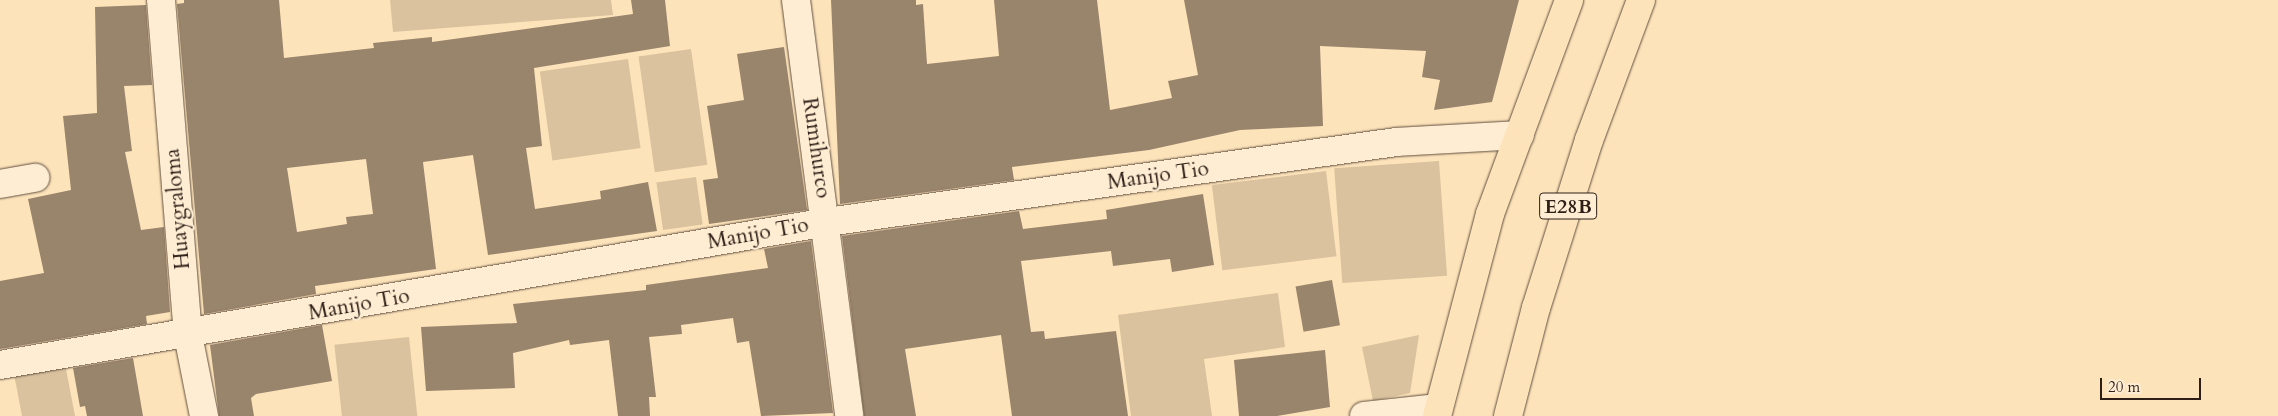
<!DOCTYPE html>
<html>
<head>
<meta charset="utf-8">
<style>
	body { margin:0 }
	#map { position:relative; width:2278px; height:416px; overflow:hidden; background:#fde3ba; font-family:Cardo,serif }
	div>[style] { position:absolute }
	.green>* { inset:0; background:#dac29e; transform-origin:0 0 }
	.building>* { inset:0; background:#99846c; transform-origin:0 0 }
	.roads { filter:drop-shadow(0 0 1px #614f40) drop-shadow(0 0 1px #614f40) }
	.minor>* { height:28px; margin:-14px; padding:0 14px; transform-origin:14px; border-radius:14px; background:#feedd2 }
	.trunk>* { height:28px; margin:-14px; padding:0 14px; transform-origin:14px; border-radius:14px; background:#fde3ba }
	span { translate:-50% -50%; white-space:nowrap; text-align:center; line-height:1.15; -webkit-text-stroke:4.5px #feedd2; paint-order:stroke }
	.shield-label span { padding:1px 4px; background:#feedd2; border:1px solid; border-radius:4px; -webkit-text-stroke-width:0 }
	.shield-label { font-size:20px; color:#2d1e17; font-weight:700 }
	.street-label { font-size:21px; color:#2d1e17 }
	.scale { position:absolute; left:2100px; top:378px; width:101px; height:22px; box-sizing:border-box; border:2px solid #2d1e17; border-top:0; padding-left:6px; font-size:15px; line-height:18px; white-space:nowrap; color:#2d1e17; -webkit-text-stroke:4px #feedd2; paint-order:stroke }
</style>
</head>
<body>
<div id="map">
	<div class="green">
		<div style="clip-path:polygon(390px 0,611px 0,613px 15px,393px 32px)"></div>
		<div style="left:691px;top:49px;width:117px;height:53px;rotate:82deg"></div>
		<div style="left:628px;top:59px;width:90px;height:89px;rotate:82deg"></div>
		<div style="left:1439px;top:161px;width:115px;height:105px;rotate:86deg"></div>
		<div style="left:1326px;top:171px;width:86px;height:115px;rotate:83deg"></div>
		<div style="left:696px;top:177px;width:48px;height:40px;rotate:82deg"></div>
		<div style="clip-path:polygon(1278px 293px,1285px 347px,1204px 359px,1212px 416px,1131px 416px,1118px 315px)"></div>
		<div style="clip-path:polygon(1419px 335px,1410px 393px,1373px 401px,1362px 347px)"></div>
		<div style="left:409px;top:337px;width:80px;height:75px;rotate:84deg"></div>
		<div style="clip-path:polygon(65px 364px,75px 416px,22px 416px,14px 374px)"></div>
	</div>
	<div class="building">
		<div style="clip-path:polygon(evenodd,184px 0,279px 0,284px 58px,374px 48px,373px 43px,432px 37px,432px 42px,633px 14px,631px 0,665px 0,670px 46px,534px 68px,542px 146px,526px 148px,535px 209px,601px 199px,600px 191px,648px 182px,657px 231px,488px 255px,473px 155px,423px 162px,436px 269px,315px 286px,316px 294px,204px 314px,177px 4px,184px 3px,184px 0,366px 159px,373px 214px,346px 217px,347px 224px,297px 232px,287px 168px,366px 159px)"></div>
		<div style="clip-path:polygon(831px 0,916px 0,916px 5px,923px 4px,927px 64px,999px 56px,994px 0,1097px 0,1110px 110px,1172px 98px,1168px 81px,1198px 75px,1184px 0,1519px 0,1492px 102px,1434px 110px,1440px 80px,1422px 77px,1426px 51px,1320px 46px,1323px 126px,1240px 130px,1149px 150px,1012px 167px,1014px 180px,840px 204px)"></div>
		<div style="clip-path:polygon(146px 5px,152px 85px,124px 86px,132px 151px,125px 152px,141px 230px,164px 227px,170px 312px,146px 316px,147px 324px,0 349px,0 281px,44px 273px,28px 199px,71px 190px,63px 116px,97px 113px,95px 7px)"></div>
		<div style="clip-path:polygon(784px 47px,807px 210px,709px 224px,703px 180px,718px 178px,707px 106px,744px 100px,737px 54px)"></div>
		<div style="clip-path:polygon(1203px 194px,1214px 265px,1172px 272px,1170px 259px,1113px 266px,1111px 251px,1021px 261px,1031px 332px,1044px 331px,1045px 339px,1116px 331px,1128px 416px,1012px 416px,1001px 335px,905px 349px,916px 416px,864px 416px,842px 236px,1019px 211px,1023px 229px,1107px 219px,1106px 210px)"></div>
		<div style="clip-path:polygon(811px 241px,833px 413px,761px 416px,749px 341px,737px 343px,733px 318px,681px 325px,682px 334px,649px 337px,656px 397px,649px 397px,650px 416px,618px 416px,609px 340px,570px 345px,569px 340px,513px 353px,515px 388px,426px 391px,421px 327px,517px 323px,513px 304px,646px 290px,646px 285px,768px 268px,764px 249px)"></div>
		<div style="left:1332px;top:280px;width:46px;height:37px;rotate:80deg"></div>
		<div style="clip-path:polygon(322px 325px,332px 381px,256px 394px,251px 398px,254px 416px,219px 416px,210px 345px)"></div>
		<div style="clip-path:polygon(1325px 350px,1330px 407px,1277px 416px,1239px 416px,1234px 360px)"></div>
		<div style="clip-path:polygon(133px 358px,143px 416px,87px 416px,85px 406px,80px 407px,73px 368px)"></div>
	</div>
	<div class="roads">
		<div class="minor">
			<div style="left:161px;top:0;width:336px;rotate:85.4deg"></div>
			<div style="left:188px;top:335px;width:83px;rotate:78.8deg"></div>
			<div style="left:796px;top:0;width:419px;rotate:82.7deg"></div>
			<div style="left:0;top:184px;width:36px;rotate:-10deg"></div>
			<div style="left:0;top:365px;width:839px;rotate:-9.81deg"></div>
			<div style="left:827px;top:222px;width:575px;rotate:-8deg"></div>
			<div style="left:1396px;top:142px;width:124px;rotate:-3.2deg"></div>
			<div style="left:1364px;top:416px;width:75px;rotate:-6.1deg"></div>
		</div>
		<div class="trunk">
			<div style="left:1437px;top:416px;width:209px;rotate:-75.3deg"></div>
			<div style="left:1490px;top:214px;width:228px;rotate:-69.7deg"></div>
			<div style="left:1508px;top:416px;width:112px;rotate:-75.5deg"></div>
			<div style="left:1536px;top:308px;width:176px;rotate:-72.5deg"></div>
			<div style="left:1589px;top:140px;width:149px;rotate:-69.6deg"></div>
		</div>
	</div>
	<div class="shield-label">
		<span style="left:1568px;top:206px">E28B</span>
	</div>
	<div class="street-label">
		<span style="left:816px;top:148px;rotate:82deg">Rumihurco</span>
		<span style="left:1158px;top:176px;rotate:-8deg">Manijo Tio</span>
		<span style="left:178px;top:209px;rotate:-95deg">Huaygraloma</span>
		<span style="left:758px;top:234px;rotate:-10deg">Manijo Tio</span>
		<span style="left:359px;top:305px;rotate:-10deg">Manijo Tio</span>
	</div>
	<div class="scale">20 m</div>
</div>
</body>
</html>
